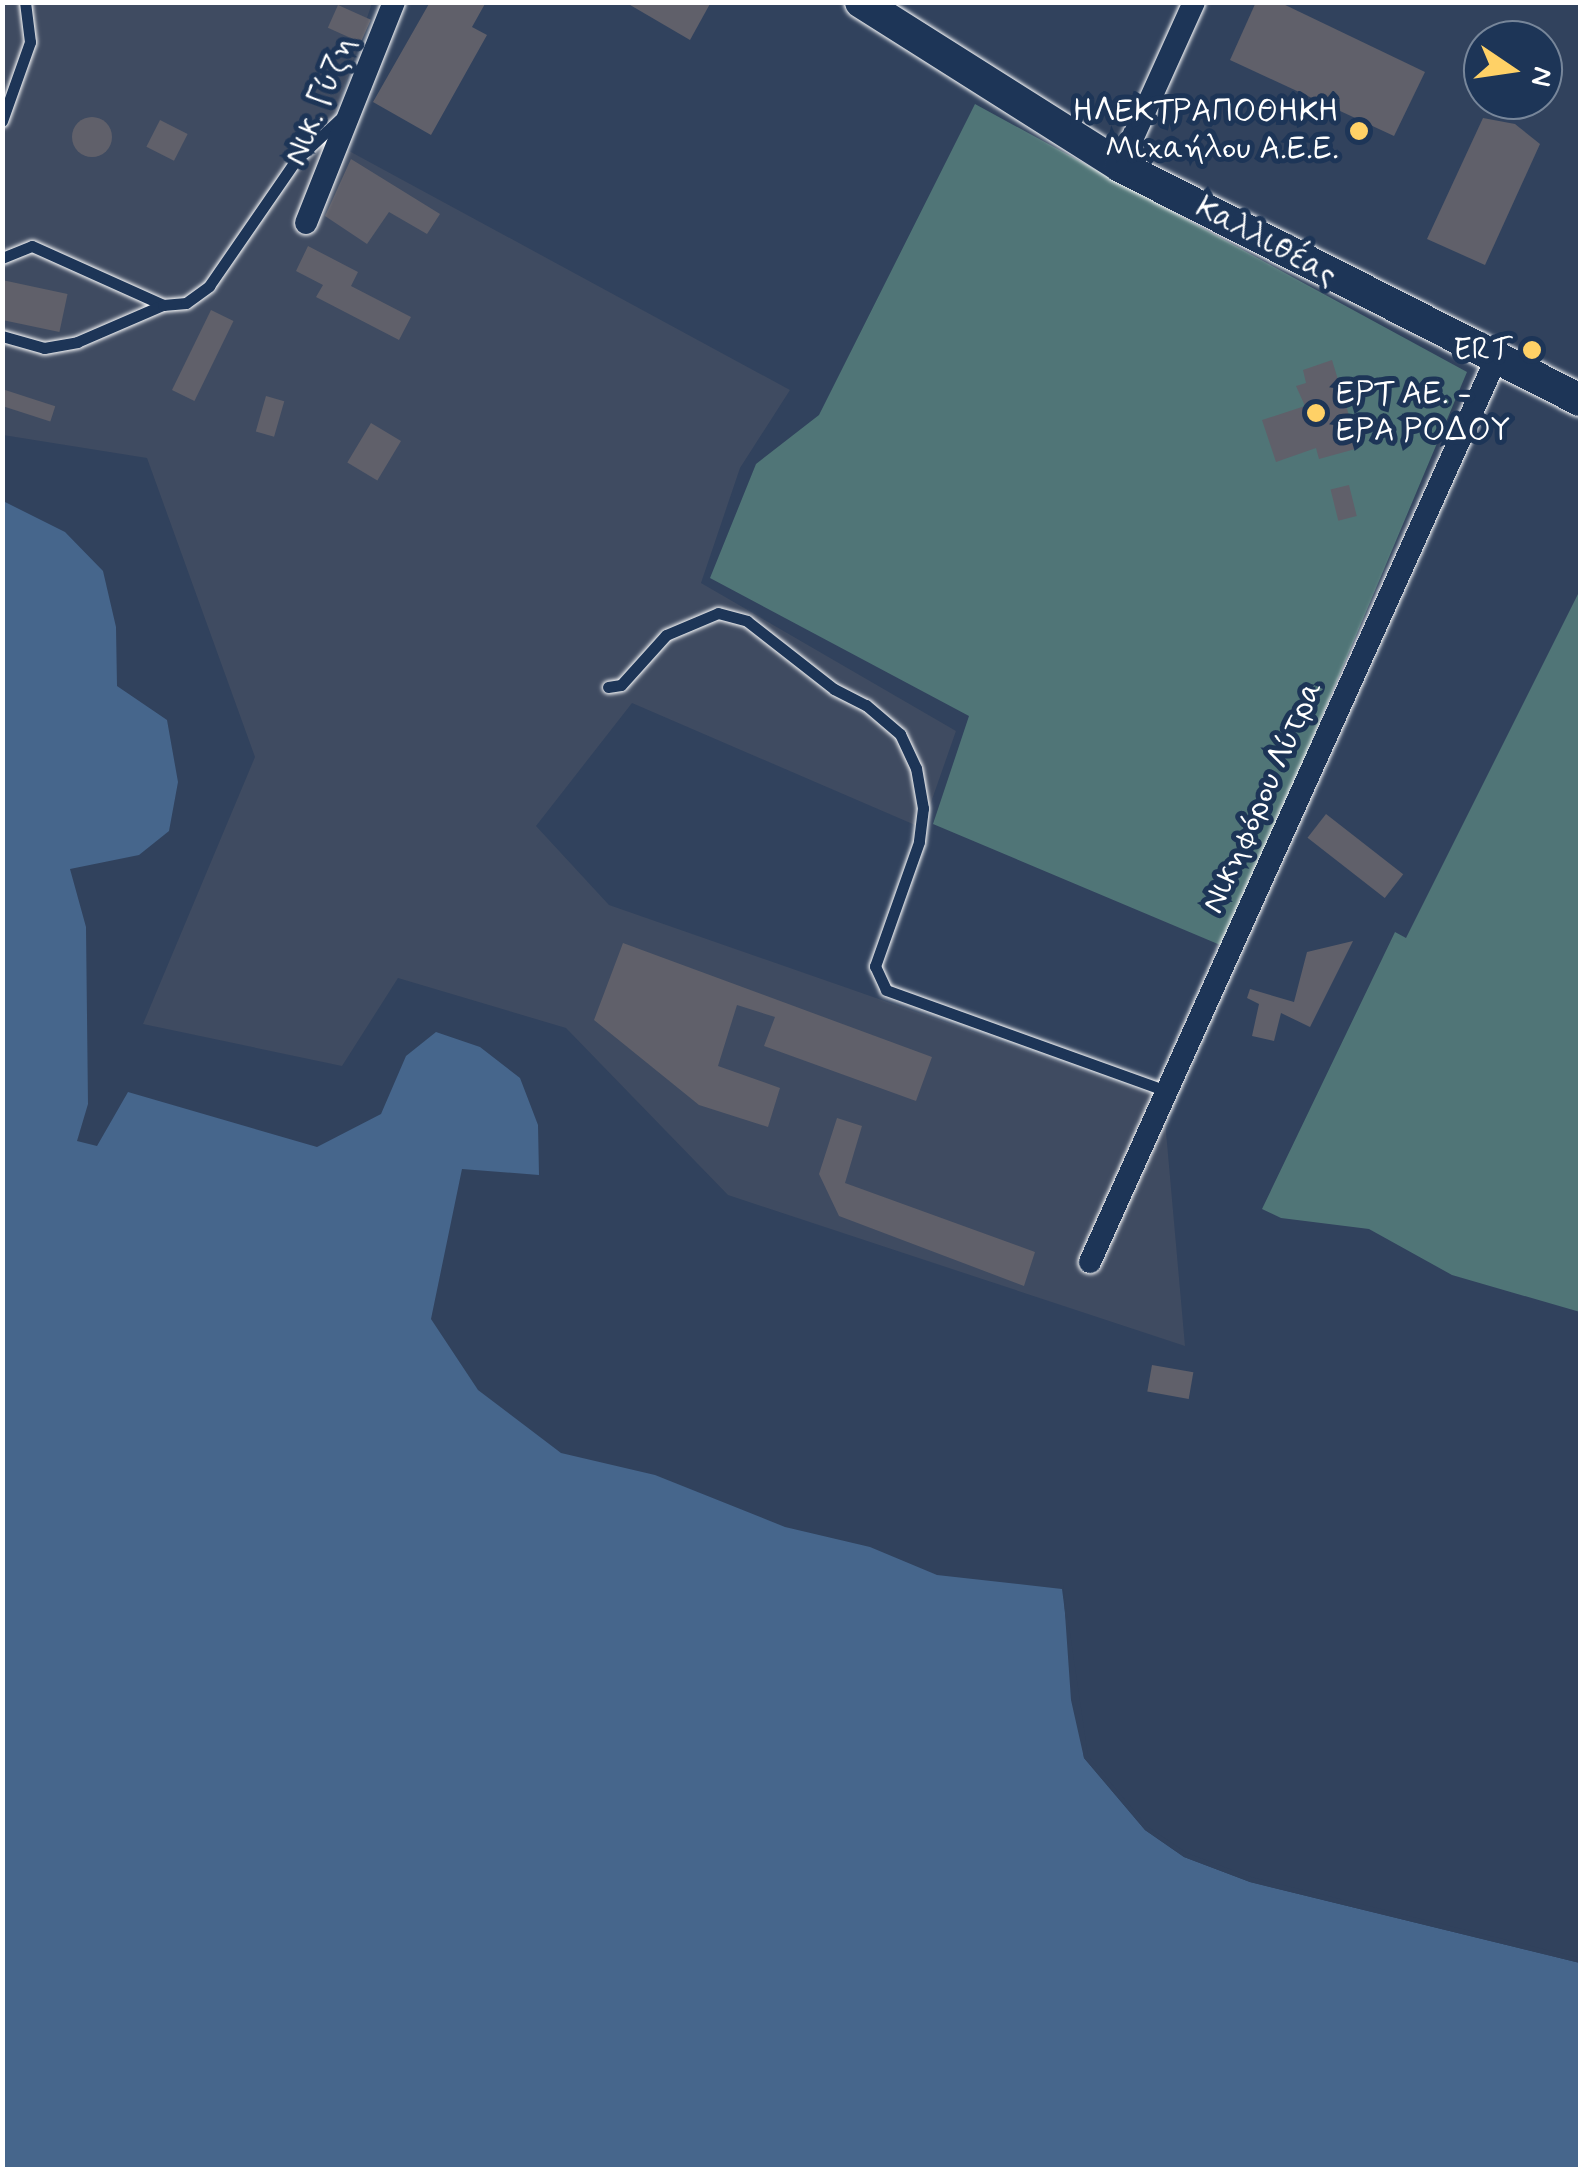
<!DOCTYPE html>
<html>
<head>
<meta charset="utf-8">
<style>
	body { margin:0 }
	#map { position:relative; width:1583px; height:2172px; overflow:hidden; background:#31425d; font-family:Mynerve,sans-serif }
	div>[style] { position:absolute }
	.built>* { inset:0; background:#3f4b61 }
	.green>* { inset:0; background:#507577 }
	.water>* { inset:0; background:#46668c }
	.pier>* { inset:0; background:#31425d }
	.building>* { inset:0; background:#60606a; transform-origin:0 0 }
	.round { border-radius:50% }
	.roads { filter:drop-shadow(0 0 2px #fff) drop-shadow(0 0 2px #fff) }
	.service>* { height:11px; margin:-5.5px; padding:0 5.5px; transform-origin:5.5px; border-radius:5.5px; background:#1d3557 }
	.minor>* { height:22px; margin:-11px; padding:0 11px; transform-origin:11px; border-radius:11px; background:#1d3557 }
	.secondary>* { height:32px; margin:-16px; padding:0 16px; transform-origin:16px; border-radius:16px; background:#1d3557 }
	.dots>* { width:28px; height:28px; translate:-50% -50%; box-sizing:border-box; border:5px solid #1d3557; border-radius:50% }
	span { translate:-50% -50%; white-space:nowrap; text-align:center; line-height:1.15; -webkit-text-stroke:10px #1d3557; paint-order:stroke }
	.street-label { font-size:32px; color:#fff }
	.poi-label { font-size:32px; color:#fff }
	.right { translate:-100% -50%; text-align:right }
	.left { translate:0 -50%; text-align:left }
	.frame { position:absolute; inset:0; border:5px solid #fff; pointer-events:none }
	.north { position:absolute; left:1463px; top:20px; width:100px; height:100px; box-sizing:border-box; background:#1d3557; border:2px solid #77869a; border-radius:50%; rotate:103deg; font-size:28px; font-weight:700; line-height:40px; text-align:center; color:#fff }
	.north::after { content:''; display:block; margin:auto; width:35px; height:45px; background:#ffd166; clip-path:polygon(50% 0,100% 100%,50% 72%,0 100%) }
</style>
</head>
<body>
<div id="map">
	<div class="built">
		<div style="clip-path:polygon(2px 3px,372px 3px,327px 139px,790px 390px,740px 468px,701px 583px,956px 731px,922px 828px,632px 703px,536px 826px,609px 905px,1163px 1098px,1185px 1346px,728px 1195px,566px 1028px,398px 978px,342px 1066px,143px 1024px,255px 757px,147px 458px,3px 435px)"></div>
	</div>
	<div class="green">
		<div style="clip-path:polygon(975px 104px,1467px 372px,1225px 947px,933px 824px,969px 716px,710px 578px,756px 464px,819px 415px)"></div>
		<div style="clip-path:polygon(1580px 590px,1580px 1312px,1452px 1275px,1369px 1229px,1281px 1218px,1262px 1209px,1395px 932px,1406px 938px)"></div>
	</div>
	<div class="water">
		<div style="clip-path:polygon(3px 501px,65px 532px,103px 571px,116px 627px,117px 686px,167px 720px,178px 782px,169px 831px,139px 855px,70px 869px,86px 927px,88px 1104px,77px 1141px,97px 1146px,128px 1092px,317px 1147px,381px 1114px,406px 1056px,436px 1032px,480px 1047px,520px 1078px,538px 1125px,539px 1175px,462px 1169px,431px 1319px,478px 1390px,561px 1453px,655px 1475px,785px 1527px,870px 1547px,937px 1575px,1062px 1589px,1084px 1758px,1145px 1830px,1184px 1857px,1250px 1882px,1580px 1963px,1580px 2169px,3px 2170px)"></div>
	</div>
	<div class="pier">
		<div style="clip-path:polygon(1063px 1585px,1088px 1756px,1148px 1827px,1187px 1853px,1251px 1877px,1580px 1958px,1580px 1963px,1250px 1882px,1184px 1857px,1145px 1830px,1084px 1758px,1071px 1700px)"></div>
	</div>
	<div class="building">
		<div style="clip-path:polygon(430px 2px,486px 2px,472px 27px,487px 35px,431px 135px,373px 102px)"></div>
		<div style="clip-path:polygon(625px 2px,711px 2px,690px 40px)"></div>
		<div style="clip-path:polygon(1256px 2px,1279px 2px,1425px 72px,1394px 136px,1230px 60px)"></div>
		<div style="left:338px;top:5px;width:36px;height:25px;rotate:24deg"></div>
		<div class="round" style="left:72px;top:117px;width:40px;height:40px"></div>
		<div style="clip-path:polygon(1483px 118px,1515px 124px,1540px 144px,1485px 265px,1427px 239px)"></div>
		<div style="left:160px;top:120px;width:31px;height:30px;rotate:27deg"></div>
		<div style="clip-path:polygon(351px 159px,440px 214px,427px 234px,389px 212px,367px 244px,325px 216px)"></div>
		<div style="clip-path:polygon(308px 246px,358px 272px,351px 286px,411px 317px,399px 340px,316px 297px,323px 285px,296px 271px)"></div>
		<div style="left:2px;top:280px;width:67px;height:39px;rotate:12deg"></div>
		<div style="left:211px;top:310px;width:25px;height:89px;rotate:26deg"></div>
		<div style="clip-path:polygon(1332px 360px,1359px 448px,1319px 459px,1316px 448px,1276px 462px,1262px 420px,1305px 406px,1296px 386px,1306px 383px,1303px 370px)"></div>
		<div style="left:2px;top:389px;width:56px;height:16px;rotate:18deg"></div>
		<div style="left:266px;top:396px;width:19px;height:37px;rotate:16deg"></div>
		<div style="left:371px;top:423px;width:35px;height:46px;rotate:31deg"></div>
		<div style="left:1349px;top:485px;width:32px;height:19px;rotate:76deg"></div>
		<div style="left:1326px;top:814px;width:98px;height:30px;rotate:38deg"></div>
		<div style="clip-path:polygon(1353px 941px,1310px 1027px,1281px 1013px,1274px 1041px,1252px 1036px,1259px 1004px,1247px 998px,1250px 989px,1294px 1002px,1307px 952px)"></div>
		<div style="clip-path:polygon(623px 943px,932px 1057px,916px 1101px,764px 1046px,775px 1017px,737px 1005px,718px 1066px,780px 1088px,768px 1127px,699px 1105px,594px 1020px)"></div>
		<div style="clip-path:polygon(837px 1118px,862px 1126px,845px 1183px,1035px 1252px,1024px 1286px,839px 1216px,819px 1174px)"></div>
		<div style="left:1152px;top:1365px;width:42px;height:27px;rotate:10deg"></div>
	</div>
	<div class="roads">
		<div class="service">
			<div style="left:2px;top:121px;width:84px;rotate:-70.5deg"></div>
			<div style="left:30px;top:42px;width:40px;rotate:-97.1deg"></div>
			<div style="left:2px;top:258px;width:32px;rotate:-22deg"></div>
			<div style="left:32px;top:246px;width:144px;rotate:24.2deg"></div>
			<div style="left:2px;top:336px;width:44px;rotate:15.9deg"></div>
			<div style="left:44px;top:348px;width:34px;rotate:-10deg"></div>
			<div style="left:77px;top:342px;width:94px;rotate:-23.3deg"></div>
			<div style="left:163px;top:305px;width:23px;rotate:-5deg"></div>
			<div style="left:186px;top:303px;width:29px;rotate:-36deg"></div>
			<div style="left:209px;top:286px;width:153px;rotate:-55.4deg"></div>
			<div style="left:296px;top:160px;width:64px;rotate:-43.1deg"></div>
			<div style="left:608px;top:687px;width:13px;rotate:-9deg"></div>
			<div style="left:621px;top:685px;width:67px;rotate:-48deg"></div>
			<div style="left:666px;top:635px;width:56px;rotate:-22.9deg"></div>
			<div style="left:718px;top:613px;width:30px;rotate:15deg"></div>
			<div style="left:747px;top:621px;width:110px;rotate:38deg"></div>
			<div style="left:834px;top:689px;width:36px;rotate:27deg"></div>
			<div style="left:866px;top:705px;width:45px;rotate:40.5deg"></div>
			<div style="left:900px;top:734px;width:38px;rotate:65deg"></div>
			<div style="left:916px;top:768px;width:41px;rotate:80.1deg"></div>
			<div style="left:923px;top:808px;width:34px;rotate:97deg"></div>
			<div style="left:919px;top:842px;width:132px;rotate:109.5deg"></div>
			<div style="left:875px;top:966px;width:26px;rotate:65deg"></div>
			<div style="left:886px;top:990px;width:299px;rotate:19.8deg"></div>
		</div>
		<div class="minor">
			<div style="left:1120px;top:166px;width:180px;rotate:-65.7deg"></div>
			<div style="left:306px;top:223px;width:238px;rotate:-68.3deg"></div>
			<div style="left:1090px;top:1262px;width:990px;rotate:-65.79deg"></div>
		</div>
		<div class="secondary">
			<div style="left:861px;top:2px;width:307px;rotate:32.3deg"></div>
			<div style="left:1120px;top:166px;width:516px;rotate:26.96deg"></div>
		</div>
	</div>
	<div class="dots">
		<div style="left:1359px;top:131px;background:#ffd166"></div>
		<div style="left:1532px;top:350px;background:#ffd166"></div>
		<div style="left:1316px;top:413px;background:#ffd166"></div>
	</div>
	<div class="street-label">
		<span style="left:321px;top:101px;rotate:-68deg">Νικ. Γύζη</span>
		<span style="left:1266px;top:242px;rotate:28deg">Καλλιθέας</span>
		<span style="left:1263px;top:797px;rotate:-66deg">Νικηφόρου Λύτρα</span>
	</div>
	<div class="poi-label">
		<span class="right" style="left:1339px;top:131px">ΗΛΕΚΤΡΑΠΟΘΗΚΗ<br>Μιχαήλου Α.Ε.Ε.</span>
		<span class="right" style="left:1512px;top:350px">ERT</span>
		<span class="left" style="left:1336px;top:413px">ΕΡΤ ΑΕ. -<br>ΕΡΑ ΡΟΔΟΥ</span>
	</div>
	<div class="frame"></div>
	<div class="north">N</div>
</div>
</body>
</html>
